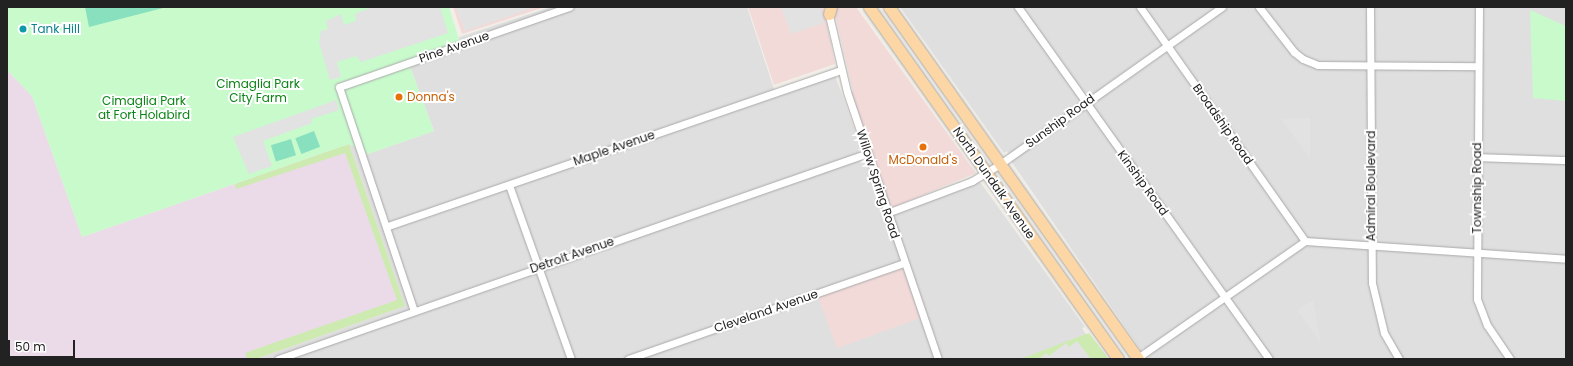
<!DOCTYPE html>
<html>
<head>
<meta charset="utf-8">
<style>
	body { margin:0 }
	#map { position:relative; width:1573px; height:366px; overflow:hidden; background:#f2efe9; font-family:Poppins,sans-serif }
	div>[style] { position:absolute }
	.residential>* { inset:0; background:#e0dfdf }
	.commercial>* { inset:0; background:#f2dad9; transform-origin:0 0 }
	.industrial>* { inset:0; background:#ebdbe8 }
	.grass>* { inset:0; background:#cdebb0 }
	.park>* { inset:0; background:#c8facc }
	.pitch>* { inset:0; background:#88e0be; transform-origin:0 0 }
	.parking>* { inset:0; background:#e2e2e2 }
	.roads { filter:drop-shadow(0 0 1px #a9a9a9) drop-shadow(0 0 1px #a9a9a9) }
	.street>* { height:7px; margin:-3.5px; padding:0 3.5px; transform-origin:3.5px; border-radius:3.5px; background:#fff }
	.primary>* { height:11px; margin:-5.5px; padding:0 5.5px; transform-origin:5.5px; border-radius:5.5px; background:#fcd6a4 }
	.dots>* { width:11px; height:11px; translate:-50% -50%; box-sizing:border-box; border:2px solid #fff; border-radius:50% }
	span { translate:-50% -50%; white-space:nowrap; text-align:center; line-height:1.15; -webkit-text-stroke:4px #fff; paint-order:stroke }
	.culture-label { font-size:12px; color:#0d838f }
	.left { translate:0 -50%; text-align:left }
	.street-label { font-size:12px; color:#222 }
	.park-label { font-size:12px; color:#0c8416 }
	.food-label { font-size:12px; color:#c56008 }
	.frame { position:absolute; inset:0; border:8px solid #222; pointer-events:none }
	.scale { position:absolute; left:8px; top:340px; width:67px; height:18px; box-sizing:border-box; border:2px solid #222; border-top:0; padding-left:5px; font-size:12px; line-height:14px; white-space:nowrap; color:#222; -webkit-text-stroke:3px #fff; paint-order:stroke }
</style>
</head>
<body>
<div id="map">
	<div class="residential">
		<div style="clip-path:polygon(551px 7px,747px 7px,776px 95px,835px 75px,861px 148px,858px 149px,862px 159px,864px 158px,881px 208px,879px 209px,885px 220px,892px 214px,980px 182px,1085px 327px,1082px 328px,1087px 336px,1021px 359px,256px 359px,405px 306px,349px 144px,368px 154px,434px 131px,410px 67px,462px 49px,459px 37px)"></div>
		<div style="clip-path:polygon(900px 7px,1566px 7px,1566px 359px,1146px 359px,1145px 356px,1148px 354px,1144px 348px,1141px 350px,1011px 161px,1013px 159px,1007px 151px,1004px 153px)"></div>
	</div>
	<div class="commercial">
		<div style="clip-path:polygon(453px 7px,545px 7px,462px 34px)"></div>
		<div style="clip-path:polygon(748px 7px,823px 7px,835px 64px,774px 85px)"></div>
		<div style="clip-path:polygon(837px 7px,856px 7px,976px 173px,891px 208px,850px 93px,853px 91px,835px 14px)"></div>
		<div style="left:902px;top:267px;width:54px;height:89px;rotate:70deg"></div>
	</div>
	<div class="industrial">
		<div style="clip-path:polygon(7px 70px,32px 96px,82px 237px,349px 144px,405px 306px,256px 359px,7px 359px)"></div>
	</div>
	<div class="grass">
		<div style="clip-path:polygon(349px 144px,405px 306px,256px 359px,247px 359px,245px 353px,397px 300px,345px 153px,236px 189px,235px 184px)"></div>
		<div style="clip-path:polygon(1089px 333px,1109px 359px,1020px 359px)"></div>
	</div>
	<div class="park">
		<div style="clip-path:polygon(7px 7px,449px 7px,462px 49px,410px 67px,434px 131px,368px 154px,349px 144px,82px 237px,32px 96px,7px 70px)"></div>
		<div style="clip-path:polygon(1530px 10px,1566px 26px,1566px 101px,1533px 98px)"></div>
	</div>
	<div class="pitch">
		<div style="clip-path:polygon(85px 7px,167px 7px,89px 27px)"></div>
		<div style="left:314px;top:131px;width:17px;height:20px;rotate:69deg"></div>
		<div style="left:291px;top:139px;width:17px;height:21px;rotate:73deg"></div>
	</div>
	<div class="parking">
		<div style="clip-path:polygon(372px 7px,440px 7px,448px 33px,361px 62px,356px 56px,337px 62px,341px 77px,330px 80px,319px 42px,321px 31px,328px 29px,326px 21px,341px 14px,344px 25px,356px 21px,355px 14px)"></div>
		<div style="clip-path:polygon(456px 7px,536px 7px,465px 31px)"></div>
		<div style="clip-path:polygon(781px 7px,820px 7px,824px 23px,791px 34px)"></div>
		<div style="clip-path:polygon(336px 100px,339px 110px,311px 119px,312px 123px,263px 141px,272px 166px,249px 174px,233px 137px)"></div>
		<div style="clip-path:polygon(1310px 118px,1310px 158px,1281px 119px)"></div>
		<div style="clip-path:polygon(1313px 300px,1321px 343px,1297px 310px)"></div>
		<div style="clip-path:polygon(1077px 341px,1091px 359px,1039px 359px,1046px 353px,1049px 356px,1066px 343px,1069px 347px)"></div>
	</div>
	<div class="roads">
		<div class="street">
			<div style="left:1018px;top:7px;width:432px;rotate:54.5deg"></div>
			<div style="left:1140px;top:7px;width:286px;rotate:54.8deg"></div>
			<div style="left:1259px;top:7px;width:57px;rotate:52.1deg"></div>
			<div style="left:1294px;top:52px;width:11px;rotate:38deg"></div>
			<div style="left:1303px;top:59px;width:16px;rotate:22deg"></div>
			<div style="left:1318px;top:65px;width:159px;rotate:0.4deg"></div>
			<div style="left:1370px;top:7px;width:276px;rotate:89.6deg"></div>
			<div style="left:1372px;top:283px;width:51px;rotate:76.5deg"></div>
			<div style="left:1384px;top:333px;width:30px;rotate:60deg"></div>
			<div style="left:1479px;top:7px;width:292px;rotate:90.4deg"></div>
			<div style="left:1477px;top:299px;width:28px;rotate:69deg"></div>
			<div style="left:1487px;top:325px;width:41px;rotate:55.9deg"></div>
			<div style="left:828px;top:11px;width:83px;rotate:76.8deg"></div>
			<div style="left:847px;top:92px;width:282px;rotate:71.2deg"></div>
			<div style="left:1478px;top:157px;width:88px;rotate:2deg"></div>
			<div style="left:509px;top:185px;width:185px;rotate:70.4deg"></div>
			<div style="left:887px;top:213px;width:91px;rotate:-20.6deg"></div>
			<div style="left:972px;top:181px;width:33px;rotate:-31deg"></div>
			<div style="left:1000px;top:164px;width:272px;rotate:-35.3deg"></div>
			<div style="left:388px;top:226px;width:479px;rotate:-19deg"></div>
			<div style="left:1305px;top:241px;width:262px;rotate:3.9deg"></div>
			<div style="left:414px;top:311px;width:236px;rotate:-108.5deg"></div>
			<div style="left:339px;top:87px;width:244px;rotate:-19.2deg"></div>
			<div style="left:278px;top:359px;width:625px;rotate:-19.25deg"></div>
			<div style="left:628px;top:359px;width:292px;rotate:-19.2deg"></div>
			<div style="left:1136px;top:359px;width:206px;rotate:-34.9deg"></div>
		</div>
		<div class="primary">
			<div style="left:869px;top:7px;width:431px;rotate:54.7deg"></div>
			<div style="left:889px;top:7px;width:431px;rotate:54.7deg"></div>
			<div style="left:829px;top:14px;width:7px;rotate:-74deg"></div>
		</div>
	</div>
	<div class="dots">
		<div style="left:23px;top:29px;background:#0f9aa8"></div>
		<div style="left:399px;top:97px;background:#e8710a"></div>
		<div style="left:923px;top:147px;background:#e8710a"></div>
	</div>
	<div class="culture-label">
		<span class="left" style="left:31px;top:29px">Tank Hill</span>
	</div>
	<div class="street-label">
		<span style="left:454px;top:47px;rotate:-19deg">Pine Avenue</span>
		<span style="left:1060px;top:121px;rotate:-36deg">Sunship Road</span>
		<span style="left:1223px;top:124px;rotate:55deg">Broadship Road</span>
		<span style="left:614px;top:148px;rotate:-19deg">Maple Avenue</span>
		<span style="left:994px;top:183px;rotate:55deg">North Dundalk Avenue</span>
		<span style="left:1143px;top:183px;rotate:54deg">Kinship Road</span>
		<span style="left:878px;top:184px;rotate:72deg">Willow Spring Road</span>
		<span style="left:1371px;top:186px;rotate:-90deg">Admiral Boulevard</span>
		<span style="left:1477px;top:188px;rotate:-90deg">Township Road</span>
		<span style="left:572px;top:255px;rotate:-19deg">Detroit Avenue</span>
		<span style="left:766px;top:311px;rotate:-19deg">Cleveland Avenue</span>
	</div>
	<div class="park-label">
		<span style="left:258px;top:91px">Cimaglia Park<br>City Farm</span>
		<span style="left:144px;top:108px">Cimaglia Park<br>at Fort Holabird</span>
	</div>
	<div class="food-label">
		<span class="left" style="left:407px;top:97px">Donna's</span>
		<span style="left:923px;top:160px">McDonald's</span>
	</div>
	<div class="frame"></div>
	<div class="scale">50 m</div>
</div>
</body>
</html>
